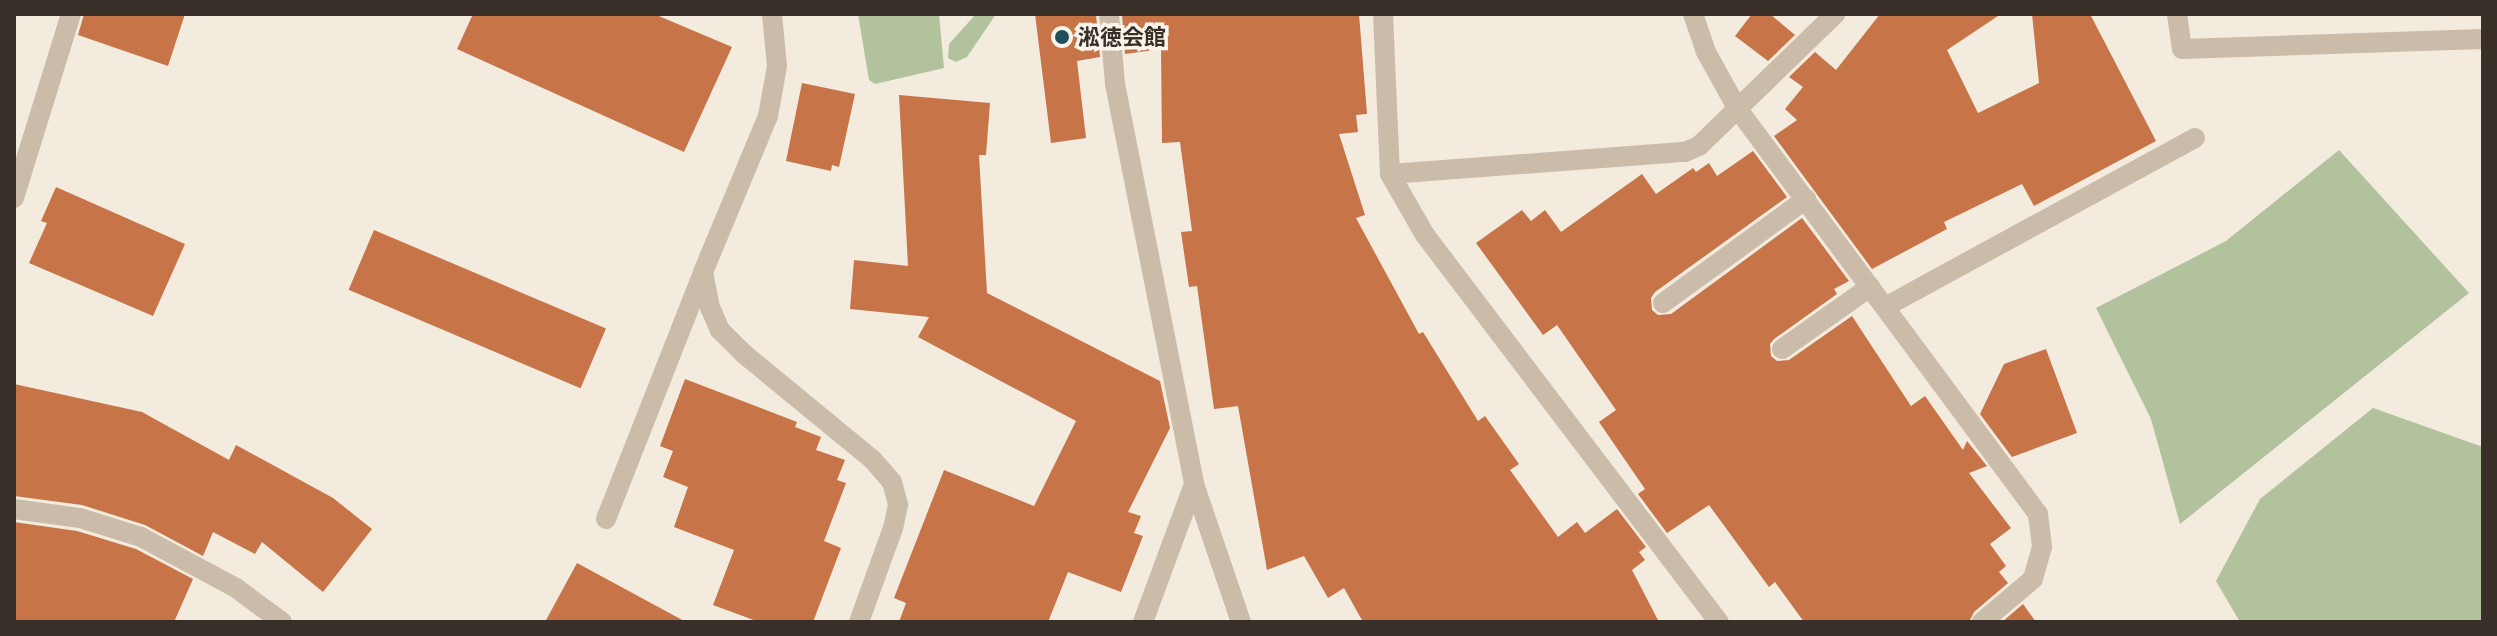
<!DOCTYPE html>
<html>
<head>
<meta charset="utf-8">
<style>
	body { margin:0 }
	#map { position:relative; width:2497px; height:636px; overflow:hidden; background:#f2ebde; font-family:"Open Sans","Noto Sans JP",sans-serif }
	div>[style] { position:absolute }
	.green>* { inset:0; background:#b1c29d }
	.building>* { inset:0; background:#c67448; transform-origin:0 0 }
	.service>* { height:20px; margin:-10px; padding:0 10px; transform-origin:10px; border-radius:10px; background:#cbbca9 }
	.minor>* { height:20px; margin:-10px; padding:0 10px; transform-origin:10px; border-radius:10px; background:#cbbca9 }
	.dots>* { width:22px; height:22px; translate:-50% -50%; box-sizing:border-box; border:4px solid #faf4ea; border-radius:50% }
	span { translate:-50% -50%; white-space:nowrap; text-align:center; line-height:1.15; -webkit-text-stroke:7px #faf4ea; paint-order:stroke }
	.poi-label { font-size:22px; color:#382f29; font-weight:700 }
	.left { translate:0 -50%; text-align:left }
	.frame { position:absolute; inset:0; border:16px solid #382f29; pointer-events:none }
</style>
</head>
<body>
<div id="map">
	<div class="green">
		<div style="clip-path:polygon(858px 14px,939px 14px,944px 68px,875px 84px,869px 80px)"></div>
		<div style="clip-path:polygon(976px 14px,996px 14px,967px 57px,956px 62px,948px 58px,949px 44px)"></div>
		<div style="clip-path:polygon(2339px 150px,2469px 293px,2180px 524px,2151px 419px,2096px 308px,2226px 241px)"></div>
		<div style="clip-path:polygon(2373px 408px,2483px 447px,2483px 622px,2240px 622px,2216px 581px,2260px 499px)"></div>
	</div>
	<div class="building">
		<div style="clip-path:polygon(84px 14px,185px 14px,168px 66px,78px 35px)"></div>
		<div style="clip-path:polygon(473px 14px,654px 14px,732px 47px,684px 152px,457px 49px)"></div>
		<div style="clip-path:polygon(1035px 14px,1096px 14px,1100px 57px,1077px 61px,1086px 138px,1051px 143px)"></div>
		<div style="clip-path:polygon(1122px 14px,1359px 14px,1367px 114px,1356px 115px,1358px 132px,1339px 134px,1365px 215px,1356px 218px,1419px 334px,1423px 332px,1478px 421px,1485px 416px,1519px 464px,1510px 470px,1558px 537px,1577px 522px,1585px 533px,1617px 509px,1646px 547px,1639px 552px,1645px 560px,1632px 570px,1659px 622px,1363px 622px,1344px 588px,1328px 598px,1304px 556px,1267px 570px,1238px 406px,1214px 409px,1197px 286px,1189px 287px,1181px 232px,1192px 231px,1180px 142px,1162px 143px,1161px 49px,1125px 54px)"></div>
		<div style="clip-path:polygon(1752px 14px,1770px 14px,1795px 35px,1768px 61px,1735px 36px)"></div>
		<div style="clip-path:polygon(1880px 14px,2001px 14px,1947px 50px,1978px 113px,2039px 83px,2032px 14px,2090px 14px,2156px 141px,2034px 206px,2022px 184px,1944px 222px,1947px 229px,1872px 269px,1774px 136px,1797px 120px,1785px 109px,1803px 87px,1789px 77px,1815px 52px,1836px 70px)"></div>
		<div style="clip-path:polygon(802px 83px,855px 94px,839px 167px,832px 165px,831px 171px,786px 161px)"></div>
		<div style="clip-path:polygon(899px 95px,990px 103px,986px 155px,979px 155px,987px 293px,1160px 381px,1170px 428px,1128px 512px,1141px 516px,1134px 533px,1143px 536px,1121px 592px,1068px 572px,1048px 622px,899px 622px,906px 603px,894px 598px,944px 470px,1034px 506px,1076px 421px,918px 337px,929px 317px,850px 309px,854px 260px,908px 266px)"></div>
		<div style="clip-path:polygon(1753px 151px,1787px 197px,1655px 292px,1651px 298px,1652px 310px,1658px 315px,1671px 314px,1802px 218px,1849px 281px,1834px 289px,1837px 294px,1774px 339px,1770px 344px,1771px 356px,1777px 361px,1789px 360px,1852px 316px,1911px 406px,1925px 396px,1963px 450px,1967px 441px,1987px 466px,1969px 473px,2011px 528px,1990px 544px,2006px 566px,1999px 572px,2008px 583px,1974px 612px,1969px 622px,1804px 622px,1775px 582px,1769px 587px,1709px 505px,1667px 533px,1638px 494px,1645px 489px,1599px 422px,1616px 410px,1557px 325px,1543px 335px,1476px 243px,1522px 210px,1531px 221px,1545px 210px,1561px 232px,1642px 174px,1656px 194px,1693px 168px,1696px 172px,1709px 163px,1717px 176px)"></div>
		<div style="clip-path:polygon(56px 187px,185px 244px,153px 316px,29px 263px,47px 223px,41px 221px)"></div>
		<div style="left:374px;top:230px;width:252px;height:65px;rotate:23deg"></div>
		<div style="clip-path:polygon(2046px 349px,2077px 433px,2012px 457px,1980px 414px,2004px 364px)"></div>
		<div style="clip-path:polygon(685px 379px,797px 422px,795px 427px,821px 437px,816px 450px,845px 460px,837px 480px,846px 483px,824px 541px,841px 548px,813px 622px,759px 622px,713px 605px,734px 550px,674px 527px,688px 487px,663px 477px,673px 451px,660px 446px)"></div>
		<div style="clip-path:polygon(14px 384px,142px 412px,229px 460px,236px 445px,333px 498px,372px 529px,323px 592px,262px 542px,255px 554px,213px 532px,203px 556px,145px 525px,82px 505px,14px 496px)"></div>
		<div style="clip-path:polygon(14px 522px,77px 531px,136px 549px,193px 579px,174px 622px,14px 622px)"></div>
		<div style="clip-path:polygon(577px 563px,686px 622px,545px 622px)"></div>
		<div style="clip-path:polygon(2023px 604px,2036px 622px,2002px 622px)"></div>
	</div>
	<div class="service">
		<div style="left:1663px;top:303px;width:177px;rotate:-36deg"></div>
		<div style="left:1782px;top:349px;width:108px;rotate:-35.2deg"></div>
	</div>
	<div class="minor">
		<div style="left:772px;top:14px;width:52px;rotate:84.5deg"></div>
		<div style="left:777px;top:66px;width:51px;rotate:100.2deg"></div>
		<div style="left:768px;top:116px;width:169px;rotate:112.6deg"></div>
		<div style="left:703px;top:272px;width:36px;rotate:79deg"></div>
		<div style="left:710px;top:307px;width:25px;rotate:67deg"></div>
		<div style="left:720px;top:330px;width:34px;rotate:45deg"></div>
		<div style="left:744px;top:354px;width:166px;rotate:39.4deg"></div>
		<div style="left:872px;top:459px;width:30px;rotate:49deg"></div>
		<div style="left:892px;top:482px;width:24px;rotate:75deg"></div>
		<div style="left:898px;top:505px;width:24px;rotate:102deg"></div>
		<div style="left:893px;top:528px;width:100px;rotate:109.9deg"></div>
		<div style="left:1109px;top:14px;width:70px;rotate:85.1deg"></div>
		<div style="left:1115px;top:84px;width:408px;rotate:78.8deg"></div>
		<div style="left:1194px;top:484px;width:146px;rotate:71.2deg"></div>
		<div style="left:1383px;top:14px;width:160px;rotate:87.5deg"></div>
		<div style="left:1390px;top:174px;width:70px;rotate:60.2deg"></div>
		<div style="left:1425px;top:235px;width:486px;rotate:52.8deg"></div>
		<div style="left:1693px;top:14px;width:40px;rotate:71.1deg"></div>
		<div style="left:1706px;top:52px;width:64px;rotate:61deg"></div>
		<div style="left:1737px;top:108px;width:505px;rotate:53.45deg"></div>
		<div style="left:2038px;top:514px;width:33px;rotate:83deg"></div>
		<div style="left:2042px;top:547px;width:33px;rotate:106deg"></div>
		<div style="left:2033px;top:579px;width:67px;rotate:139.9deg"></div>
		<div style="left:2177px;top:14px;width:35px;rotate:82deg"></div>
		<div style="left:2182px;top:49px;width:301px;rotate:-1.9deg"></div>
		<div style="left:1390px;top:174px;width:296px;rotate:-4.3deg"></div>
		<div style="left:1685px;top:152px;width:15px;rotate:-23deg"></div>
		<div style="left:1699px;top:146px;width:190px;rotate:-44.1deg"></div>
		<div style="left:14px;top:198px;width:193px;rotate:-72.8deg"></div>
		<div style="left:1885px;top:307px;width:353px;rotate:-28.6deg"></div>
		<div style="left:14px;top:509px;width:67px;rotate:7.8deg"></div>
		<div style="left:80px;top:518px;width:64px;rotate:17.3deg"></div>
		<div style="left:141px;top:537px;width:108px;rotate:28.2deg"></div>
		<div style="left:236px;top:588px;width:57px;rotate:36.5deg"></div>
		<div style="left:606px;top:519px;width:264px;rotate:-68.5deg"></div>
		<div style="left:1143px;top:622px;width:147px;rotate:-69.7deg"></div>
	</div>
	<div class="dots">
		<div style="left:1062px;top:37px;background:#1e4f5a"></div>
	</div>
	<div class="poi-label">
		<span class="left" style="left:1078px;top:37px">淞徳会館</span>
	</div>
	<div class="frame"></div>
</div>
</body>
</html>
